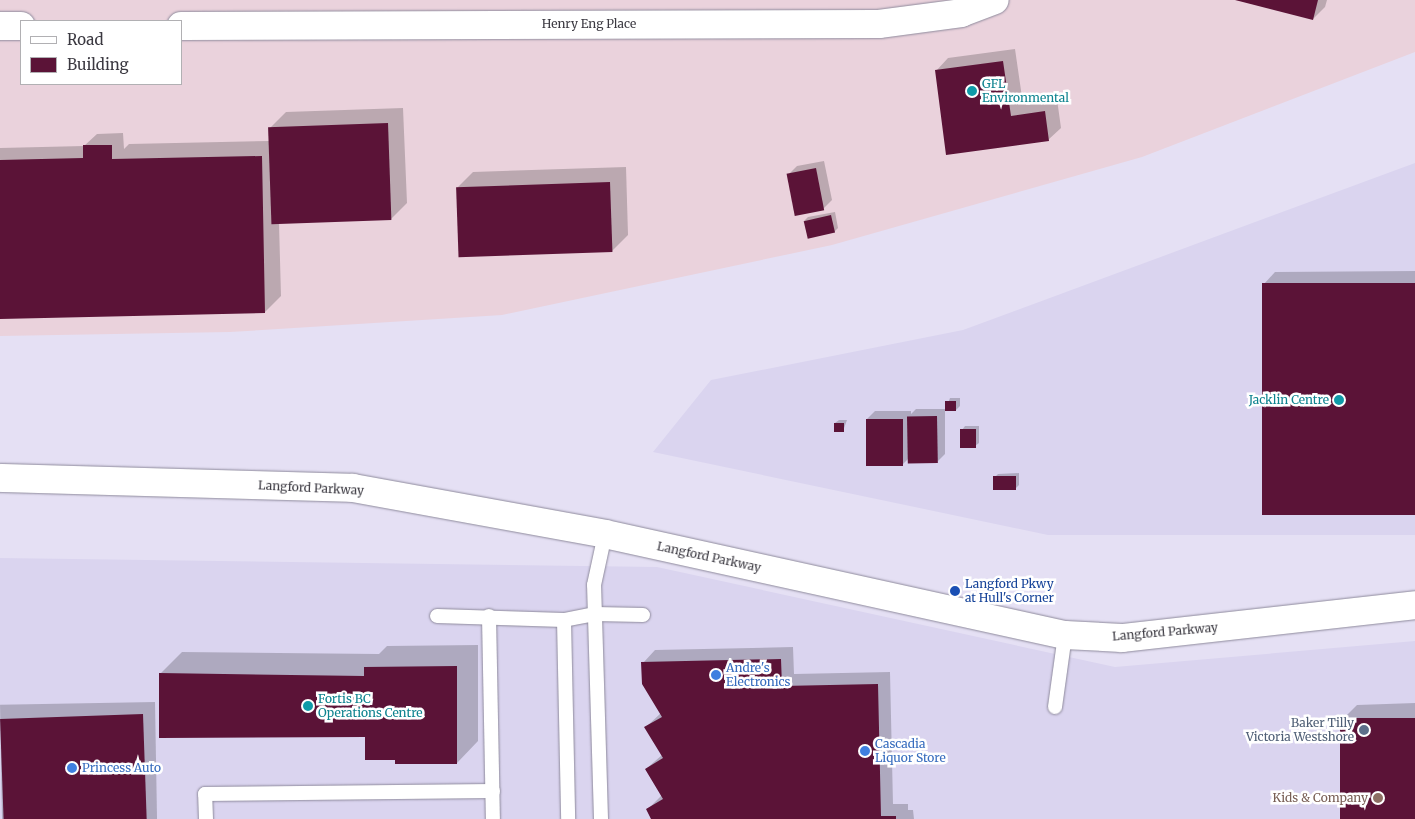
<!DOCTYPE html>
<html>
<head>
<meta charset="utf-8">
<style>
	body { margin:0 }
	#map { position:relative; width:1415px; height:819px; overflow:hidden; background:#e5e0f4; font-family:Merriweather,serif }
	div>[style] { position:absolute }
	.built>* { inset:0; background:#dad4ef }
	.industrial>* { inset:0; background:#ead2dc }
	.shadow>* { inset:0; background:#0003; transform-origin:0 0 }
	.building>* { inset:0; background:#5b1337; transform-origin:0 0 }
	.roads { filter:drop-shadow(0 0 1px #8e8a9c) drop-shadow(0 0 1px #8e8a9c) }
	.service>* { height:14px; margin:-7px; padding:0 7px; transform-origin:7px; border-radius:7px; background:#fff }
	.minor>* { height:28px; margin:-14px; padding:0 14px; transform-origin:14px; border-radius:14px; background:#fff }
	.secondary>* { height:28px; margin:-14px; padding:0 14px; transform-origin:14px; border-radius:14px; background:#fff }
	.dots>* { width:14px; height:14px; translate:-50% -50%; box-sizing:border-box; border:2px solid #fff; border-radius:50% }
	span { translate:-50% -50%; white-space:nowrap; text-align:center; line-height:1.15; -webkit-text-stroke:5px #fff; paint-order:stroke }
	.street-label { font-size:12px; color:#3b3941 }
	.culture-label { font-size:12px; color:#0d838f }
	.left { translate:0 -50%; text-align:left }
	.right { translate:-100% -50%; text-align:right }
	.transit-label { font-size:12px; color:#164399 }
	.shop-label { font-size:12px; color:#366cbe }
	.service-label { font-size:12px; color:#4e5e75 }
	.education-label { font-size:12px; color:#785e54 }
	.legend { position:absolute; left:20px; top:20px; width:162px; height:65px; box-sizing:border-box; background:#fff; border:1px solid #b1b0b3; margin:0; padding:6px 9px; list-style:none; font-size:15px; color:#3b3941 }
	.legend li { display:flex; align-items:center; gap:10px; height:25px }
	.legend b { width:25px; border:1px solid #b1b0b3 }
</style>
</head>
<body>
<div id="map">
	<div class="built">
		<div style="clip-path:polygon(1415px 163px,1415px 535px,1048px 535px,653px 452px,711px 380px,963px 330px)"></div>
		<div style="clip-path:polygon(0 558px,657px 567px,1115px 667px,1415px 641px,1415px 819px,0 819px)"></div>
	</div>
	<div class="industrial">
		<div style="clip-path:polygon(evenodd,0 0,1415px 0,1415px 52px,1142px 157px,832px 245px,502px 315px,230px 332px,0 336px,0 0,21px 21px,181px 21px,181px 84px,21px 84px,21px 21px)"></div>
	</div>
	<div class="shadow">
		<div style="clip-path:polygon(1237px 0,1327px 0,1325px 7px,1313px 19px)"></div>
		<div style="clip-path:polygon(1015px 49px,1023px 104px,1057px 99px,1061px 128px,1048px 140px,936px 71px,948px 58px)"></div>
		<div style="clip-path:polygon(403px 108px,407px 203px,391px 219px,279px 223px,281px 296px,265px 312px,0 318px,0 148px,84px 146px,97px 134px,123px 133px,124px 149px,129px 144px,270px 141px,270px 128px,286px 112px)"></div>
		<div style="clip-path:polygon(824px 161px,832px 200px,824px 208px,797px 214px,789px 174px,797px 166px)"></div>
		<div style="clip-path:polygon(626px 167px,628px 235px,612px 251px,457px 188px,473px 172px)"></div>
		<div style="clip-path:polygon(835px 212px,838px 228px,834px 232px,804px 221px,808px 217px)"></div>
		<div style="clip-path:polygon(1415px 271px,1415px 514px,1263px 285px,1275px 272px)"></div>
		<div style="clip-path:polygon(950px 398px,960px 398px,960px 406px,956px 410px,945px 410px,945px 454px,937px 462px,908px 459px,903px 464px,867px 419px,875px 411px,911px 411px,911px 414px,916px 409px,946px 409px)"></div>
		<div style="clip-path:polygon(839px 420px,847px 420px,843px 431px,835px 423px)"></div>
		<div style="clip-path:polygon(965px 426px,979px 426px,979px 443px,975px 446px,962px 430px)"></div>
		<div style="clip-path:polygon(1019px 473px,1019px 485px,1015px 489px,994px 478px,998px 474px)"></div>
		<div style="clip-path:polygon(478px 645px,478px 741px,457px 763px,397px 759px,366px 736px,160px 674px,182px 652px,379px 654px,387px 646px)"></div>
		<div style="clip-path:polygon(793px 647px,794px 674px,890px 672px,893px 804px,908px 804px,908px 810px,913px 810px,914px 819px,653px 819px,647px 810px,662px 795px,646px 769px,662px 755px,646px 727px,661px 713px,643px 663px,655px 650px)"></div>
		<div style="left:155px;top:702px;width:117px;height:155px;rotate:89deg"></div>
		<div style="clip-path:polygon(1415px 703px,1415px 819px,1343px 819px,1341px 721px,1357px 705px)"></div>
	</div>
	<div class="building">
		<div style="clip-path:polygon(1235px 0,1318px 0,1313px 20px)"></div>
		<div style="clip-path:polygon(1003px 61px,1011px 116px,1045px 111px,1049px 141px,946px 155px,935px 70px)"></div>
		<div style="left:388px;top:123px;width:97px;height:120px;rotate:88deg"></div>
		<div style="clip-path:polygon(83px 145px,112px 145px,112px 159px,262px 156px,265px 313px,0 319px,0 160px,83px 158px)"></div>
		<div style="left:816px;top:168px;width:43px;height:30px;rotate:79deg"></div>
		<div style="left:610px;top:182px;width:70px;height:154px;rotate:88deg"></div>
		<div style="left:831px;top:215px;width:18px;height:28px;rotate:77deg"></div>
		<div style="left:1415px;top:283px;width:232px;height:153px;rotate:90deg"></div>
		<div style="left:945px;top:401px;width:11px;height:10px"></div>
		<div style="left:937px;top:416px;width:47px;height:30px;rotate:89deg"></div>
		<div style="left:866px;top:419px;width:37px;height:47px"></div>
		<div style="left:834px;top:423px;width:10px;height:9px"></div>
		<div style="left:960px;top:429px;width:16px;height:19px"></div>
		<div style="left:1016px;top:476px;width:14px;height:23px;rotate:90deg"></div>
		<div style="clip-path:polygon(781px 659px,782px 686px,878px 684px,881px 816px,896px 816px,896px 819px,651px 819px,646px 809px,663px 799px,645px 769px,663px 758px,644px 727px,662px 717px,642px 684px,641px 662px)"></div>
		<div style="clip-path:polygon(457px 666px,457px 764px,395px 764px,395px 760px,365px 760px,365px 737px,159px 738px,159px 673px,364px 676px,364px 667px)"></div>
		<div style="left:143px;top:714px;width:105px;height:143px;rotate:88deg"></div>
		<div style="left:1415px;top:718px;width:101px;height:75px;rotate:90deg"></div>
	</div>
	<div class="roads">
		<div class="service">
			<div style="left:437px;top:616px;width:127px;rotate:1.8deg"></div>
			<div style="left:564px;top:620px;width:32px;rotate:-11deg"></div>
			<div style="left:595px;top:614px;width:48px;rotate:1.2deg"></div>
			<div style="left:489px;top:616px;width:203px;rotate:88.9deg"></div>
			<div style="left:564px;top:620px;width:199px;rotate:88.8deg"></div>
			<div style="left:1055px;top:707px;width:73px;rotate:-82.1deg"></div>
			<div style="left:206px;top:819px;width:25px;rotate:-92deg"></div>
			<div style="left:205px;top:794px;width:288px;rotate:-0.6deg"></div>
			<div style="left:601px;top:819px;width:234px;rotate:-91.7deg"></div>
			<div style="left:594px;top:585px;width:52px;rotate:-77.8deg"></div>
		</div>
		<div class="minor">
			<div style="left:0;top:26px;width:21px"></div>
			<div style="left:181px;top:26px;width:698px;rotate:-0.16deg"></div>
			<div style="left:879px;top:24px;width:83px;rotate:-7.6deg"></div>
			<div style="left:961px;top:13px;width:36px;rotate:-21deg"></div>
		</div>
		<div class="secondary">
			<div style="left:0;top:478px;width:353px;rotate:1.6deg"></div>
			<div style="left:353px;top:488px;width:256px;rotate:10.3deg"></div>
			<div style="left:605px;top:534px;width:471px;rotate:12.4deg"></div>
			<div style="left:1065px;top:635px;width:57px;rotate:3deg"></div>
			<div style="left:1122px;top:638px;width:295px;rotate:-6.4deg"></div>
		</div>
	</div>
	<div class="dots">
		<div style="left:972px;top:91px;background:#0f9aa8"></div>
		<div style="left:1339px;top:400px;background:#0f9aa8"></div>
		<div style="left:955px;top:591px;background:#1a4fb4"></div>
		<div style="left:716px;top:675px;background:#3f7fe0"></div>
		<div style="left:308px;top:706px;background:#0f9aa8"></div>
		<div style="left:1364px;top:730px;background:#5c6f8a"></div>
		<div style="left:865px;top:751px;background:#3f7fe0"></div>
		<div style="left:72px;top:768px;background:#3f7fe0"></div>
		<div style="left:1378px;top:798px;background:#8d6e63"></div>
	</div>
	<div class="street-label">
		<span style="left:589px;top:24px">Henry Eng Place</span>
		<span style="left:311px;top:488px;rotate:3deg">Langford Parkway</span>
		<span style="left:709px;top:557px;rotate:12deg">Langford Parkway</span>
		<span style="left:1165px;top:632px;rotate:-5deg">Langford Parkway</span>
	</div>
	<div class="culture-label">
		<span class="left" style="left:982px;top:91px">GFL<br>Environmental</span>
		<span class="right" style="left:1329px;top:400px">Jacklin Centre</span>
		<span class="left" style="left:318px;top:706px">Fortis BC<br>Operations Centre</span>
	</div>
	<div class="transit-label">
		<span class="left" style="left:965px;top:591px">Langford Pkwy<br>at Hull's Corner</span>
	</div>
	<div class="shop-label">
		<span class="left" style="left:726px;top:675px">Andre's<br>Electronics</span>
		<span class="left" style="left:875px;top:751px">Cascadia<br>Liquor Store</span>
		<span class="left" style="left:82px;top:768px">Princess Auto</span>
	</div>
	<div class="service-label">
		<span class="right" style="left:1354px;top:730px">Baker Tilly<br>Victoria Westshore</span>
	</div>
	<div class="education-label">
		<span class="right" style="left:1368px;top:798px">Kids &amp; Company</span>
	</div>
	<ul class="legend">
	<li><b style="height:6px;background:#fff"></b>Road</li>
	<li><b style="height:14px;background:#5b1337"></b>Building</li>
	</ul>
</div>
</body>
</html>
